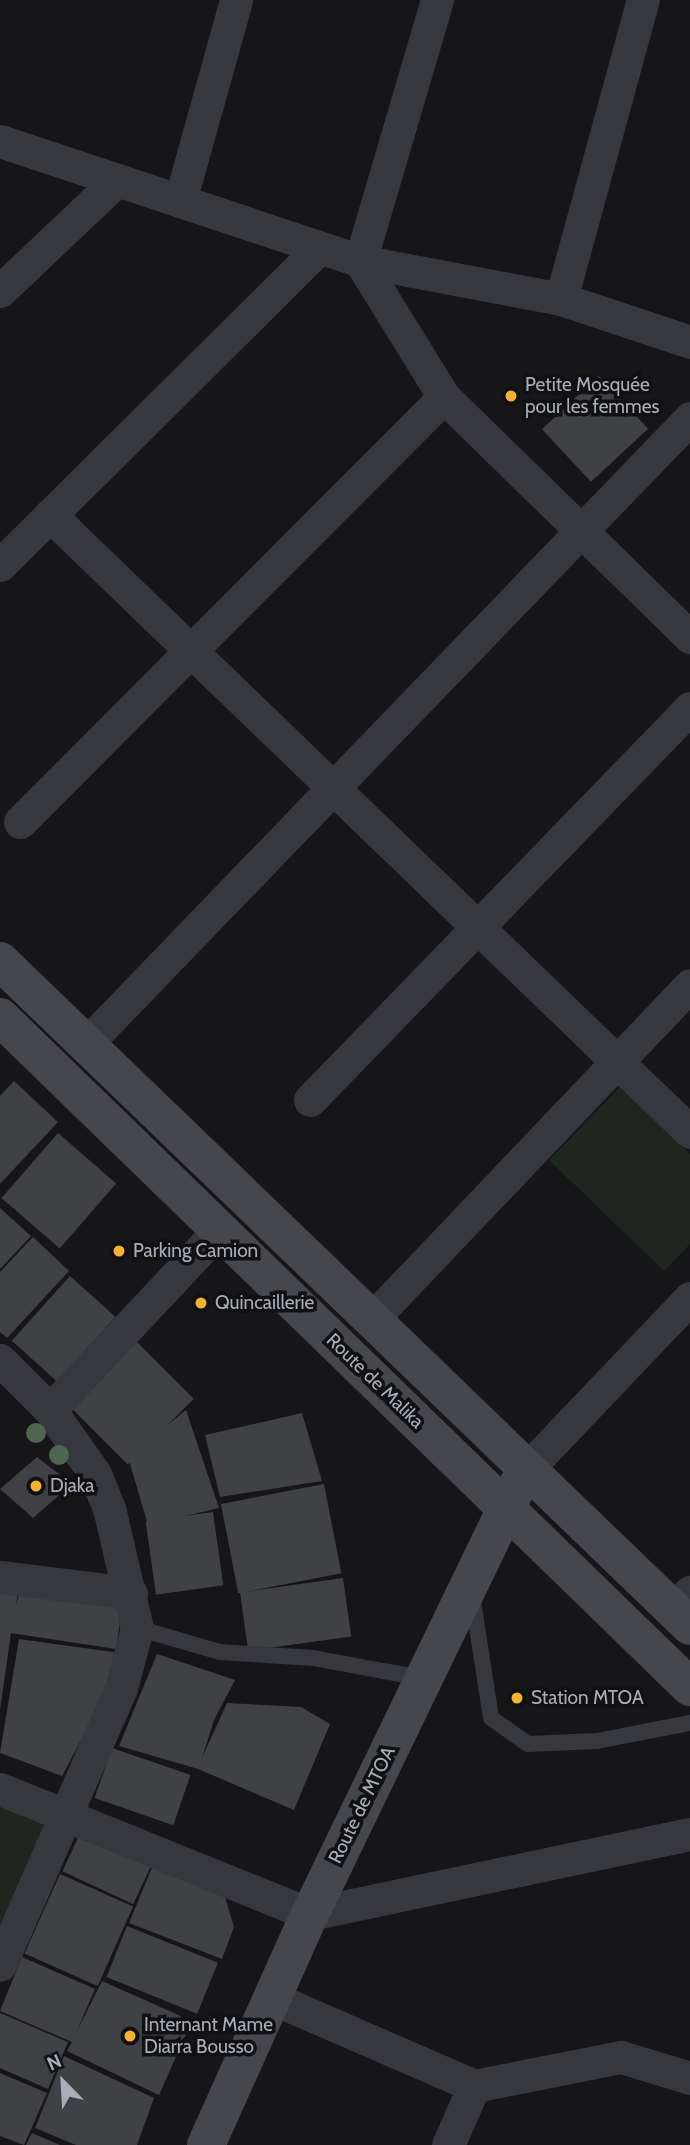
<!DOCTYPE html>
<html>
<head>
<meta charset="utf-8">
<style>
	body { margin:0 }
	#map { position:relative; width:690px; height:2145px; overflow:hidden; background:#161618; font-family:Cabin,sans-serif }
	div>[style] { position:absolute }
	.green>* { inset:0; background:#1e261f }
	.building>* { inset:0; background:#404145; transform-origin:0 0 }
	.lane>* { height:16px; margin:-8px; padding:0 8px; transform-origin:8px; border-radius:8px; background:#37383d }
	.street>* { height:33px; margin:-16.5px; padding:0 16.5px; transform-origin:16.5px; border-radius:16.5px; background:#37383d }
	.secondary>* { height:38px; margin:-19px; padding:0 19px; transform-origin:19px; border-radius:19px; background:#45474d }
	.trees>* { width:20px; height:20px; margin:-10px; border-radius:50%; background:#506452 }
	.dots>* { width:19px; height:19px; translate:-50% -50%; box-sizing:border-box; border:4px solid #111113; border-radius:50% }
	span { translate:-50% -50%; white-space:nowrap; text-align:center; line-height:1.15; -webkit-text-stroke:7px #111113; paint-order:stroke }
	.poi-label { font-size:19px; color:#a8adb8 }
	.left { translate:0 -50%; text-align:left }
	.street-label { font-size:19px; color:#a8adb8 }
	.north { position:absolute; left:28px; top:2047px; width:70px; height:70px; -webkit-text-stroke:5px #111113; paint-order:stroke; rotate:336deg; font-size:19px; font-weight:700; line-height:28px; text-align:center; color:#a8adb8 }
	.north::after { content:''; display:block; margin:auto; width:24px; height:32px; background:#a8adb8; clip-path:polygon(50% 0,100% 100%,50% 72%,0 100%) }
</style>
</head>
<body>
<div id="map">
	<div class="green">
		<div style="clip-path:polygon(620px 1087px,690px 1154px,690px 1244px,664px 1271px,549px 1160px)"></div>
		<div style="clip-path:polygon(0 1807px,52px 1821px,0 1934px)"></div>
	</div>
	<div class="building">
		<div style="left:599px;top:376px;width:72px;height:78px;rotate:47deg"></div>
		<div style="clip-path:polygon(14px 1081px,58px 1122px,0 1184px,0 1096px)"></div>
		<div style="left:58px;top:1133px;width:77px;height:86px;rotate:41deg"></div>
		<div style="clip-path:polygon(0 1208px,31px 1236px,0 1269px)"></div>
		<div style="clip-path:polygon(33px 1237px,69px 1271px,7px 1338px,0 1332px,0 1272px)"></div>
		<div style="left:70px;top:1276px;width:61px;height:87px;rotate:42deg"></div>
		<div style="left:135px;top:1340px;width:83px;height:93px;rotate:45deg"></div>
		<div style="clip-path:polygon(186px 1410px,219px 1508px,148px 1525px,128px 1457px)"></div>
		<div style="clip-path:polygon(302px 1413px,322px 1481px,220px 1497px,205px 1435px)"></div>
		<div style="clip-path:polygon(37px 1457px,72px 1484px,33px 1518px,0 1489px)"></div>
		<div style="left:324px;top:1484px;width:91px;height:105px;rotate:79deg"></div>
		<div style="left:213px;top:1512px;width:74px;height:68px;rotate:82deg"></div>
		<div style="left:343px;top:1578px;width:59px;height:104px;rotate:82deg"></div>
		<div style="clip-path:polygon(0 1583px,19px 1585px,16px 1605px,20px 1591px,122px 1607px,116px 1649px,11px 1633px,0 1710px)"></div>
		<div style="clip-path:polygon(19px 1639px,120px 1653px,103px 1699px,62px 1776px,0 1753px)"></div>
		<div style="clip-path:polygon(157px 1654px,235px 1680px,214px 1720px,202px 1758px,227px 1703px,301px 1707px,330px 1724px,294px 1810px,198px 1769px,119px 1746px)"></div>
		<div style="left:112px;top:1748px;width:83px;height:53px;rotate:19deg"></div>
		<div style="left:84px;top:1825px;width:78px;height:51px;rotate:25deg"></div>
		<div style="clip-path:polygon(156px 1858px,221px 1884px,234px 1927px,222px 1959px,129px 1923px)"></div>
		<div style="left:60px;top:1874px;width:80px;height:87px;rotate:24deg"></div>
		<div style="left:127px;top:1926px;width:98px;height:55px;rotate:22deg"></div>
		<div style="clip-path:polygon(22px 1957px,95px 1989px,76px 2033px,102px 1981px,192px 2021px,159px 2095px,67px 2051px,72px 2042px,0 2011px)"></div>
		<div style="clip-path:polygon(0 2013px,68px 2042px,48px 2089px,0 2068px)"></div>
		<div style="clip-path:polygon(64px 2056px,154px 2098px,137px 2145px,76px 2145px,35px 2128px)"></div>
		<div style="clip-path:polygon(0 2073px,47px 2093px,24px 2145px,0 2136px)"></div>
		<div style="clip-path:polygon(32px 2133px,60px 2145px,26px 2145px)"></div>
	</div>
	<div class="lane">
		<div style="left:472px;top:1595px;width:124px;rotate:81.2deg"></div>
		<div style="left:491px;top:1718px;width:45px;rotate:35.1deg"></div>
		<div style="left:528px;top:1744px;width:69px;rotate:-2.5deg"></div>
		<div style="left:597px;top:1741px;width:95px;rotate:-11deg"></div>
		<div style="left:137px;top:1628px;width:86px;rotate:16.1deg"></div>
		<div style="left:220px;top:1652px;width:93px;rotate:3.7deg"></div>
		<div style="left:313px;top:1658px;width:111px;rotate:10.4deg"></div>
	</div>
	<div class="street">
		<div style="left:437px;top:0;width:272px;rotate:106.4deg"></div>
		<div style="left:360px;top:261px;width:160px;rotate:58.3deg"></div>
		<div style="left:444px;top:397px;width:344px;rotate:44.3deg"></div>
		<div style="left:0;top:141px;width:379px;rotate:18.4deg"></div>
		<div style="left:360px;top:261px;width:205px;rotate:10.7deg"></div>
		<div style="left:561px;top:299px;width:136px;rotate:18.4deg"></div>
		<div style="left:180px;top:201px;width:209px;rotate:-74.4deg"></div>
		<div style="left:0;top:291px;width:161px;rotate:-43.5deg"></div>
		<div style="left:561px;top:299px;width:310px;rotate:-74.7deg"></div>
		<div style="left:50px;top:515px;width:889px;rotate:43.95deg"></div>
		<div style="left:0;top:565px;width:450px;rotate:-44.8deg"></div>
		<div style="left:20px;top:822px;width:600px;rotate:-45.07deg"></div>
		<div style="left:86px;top:1044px;width:870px;rotate:-46.02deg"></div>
		<div style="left:310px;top:1100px;width:546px;rotate:-45.89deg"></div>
		<div style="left:372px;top:1319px;width:461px;rotate:-46.4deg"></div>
		<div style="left:0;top:1360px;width:71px;rotate:45deg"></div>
		<div style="left:50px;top:1410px;width:78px;rotate:54.9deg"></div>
		<div style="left:95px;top:1474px;width:37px;rotate:68deg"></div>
		<div style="left:109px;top:1508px;width:123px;rotate:76.9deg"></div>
		<div style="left:137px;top:1628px;width:62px;rotate:104.9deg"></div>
		<div style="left:121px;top:1688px;width:302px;rotate:113.6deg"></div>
		<div style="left:50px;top:1410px;width:247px;rotate:-46.8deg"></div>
		<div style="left:527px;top:1469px;width:236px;rotate:-46.4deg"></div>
		<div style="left:0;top:1577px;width:132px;rotate:7deg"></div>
		<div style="left:673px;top:1610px;width:25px;rotate:-47deg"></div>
		<div style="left:0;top:1789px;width:334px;rotate:22deg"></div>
		<div style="left:310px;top:1914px;width:388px;rotate:-11.9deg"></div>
		<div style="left:272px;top:1998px;width:220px;rotate:23.5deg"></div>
		<div style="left:474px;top:2086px;width:150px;rotate:-11.2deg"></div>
		<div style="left:621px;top:2057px;width:72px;rotate:16.9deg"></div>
		<div style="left:448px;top:2145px;width:64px;rotate:-66.2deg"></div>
	</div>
	<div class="secondary">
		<div style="left:0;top:961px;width:958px;rotate:43.94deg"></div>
		<div style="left:0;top:1017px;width:962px;rotate:44.16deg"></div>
		<div style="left:206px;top:2145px;width:253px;rotate:-65.8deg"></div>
		<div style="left:310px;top:1914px;width:476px;rotate:-64.2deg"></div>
	</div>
	<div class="trees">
		<div style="left:36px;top:1433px"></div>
		<div style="left:59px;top:1455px"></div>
	</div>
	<div class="dots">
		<div style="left:511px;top:396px;background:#f2b134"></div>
		<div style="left:119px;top:1251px;background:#f2b134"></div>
		<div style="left:201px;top:1303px;background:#f2b134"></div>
		<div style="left:36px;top:1486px;background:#f2b134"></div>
		<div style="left:517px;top:1698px;background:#f2b134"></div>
		<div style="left:130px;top:2036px;background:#f2b134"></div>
	</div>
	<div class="poi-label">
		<span class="left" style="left:525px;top:396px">Petite Mosquée<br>pour les femmes</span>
		<span class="left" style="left:133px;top:1251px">Parking Camion</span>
		<span class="left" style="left:215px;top:1303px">Quincaillerie</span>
		<span class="left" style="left:50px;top:1486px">Djaka</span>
		<span class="left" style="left:531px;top:1698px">Station MTOA</span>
		<span class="left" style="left:144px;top:2036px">Internant Mame<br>Diarra Bousso</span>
	</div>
	<div class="street-label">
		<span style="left:375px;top:1381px;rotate:44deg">Route de Malika</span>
		<span style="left:362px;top:1805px;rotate:-64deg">Route de MTOA</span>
	</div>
	<div class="north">N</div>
</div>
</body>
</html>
